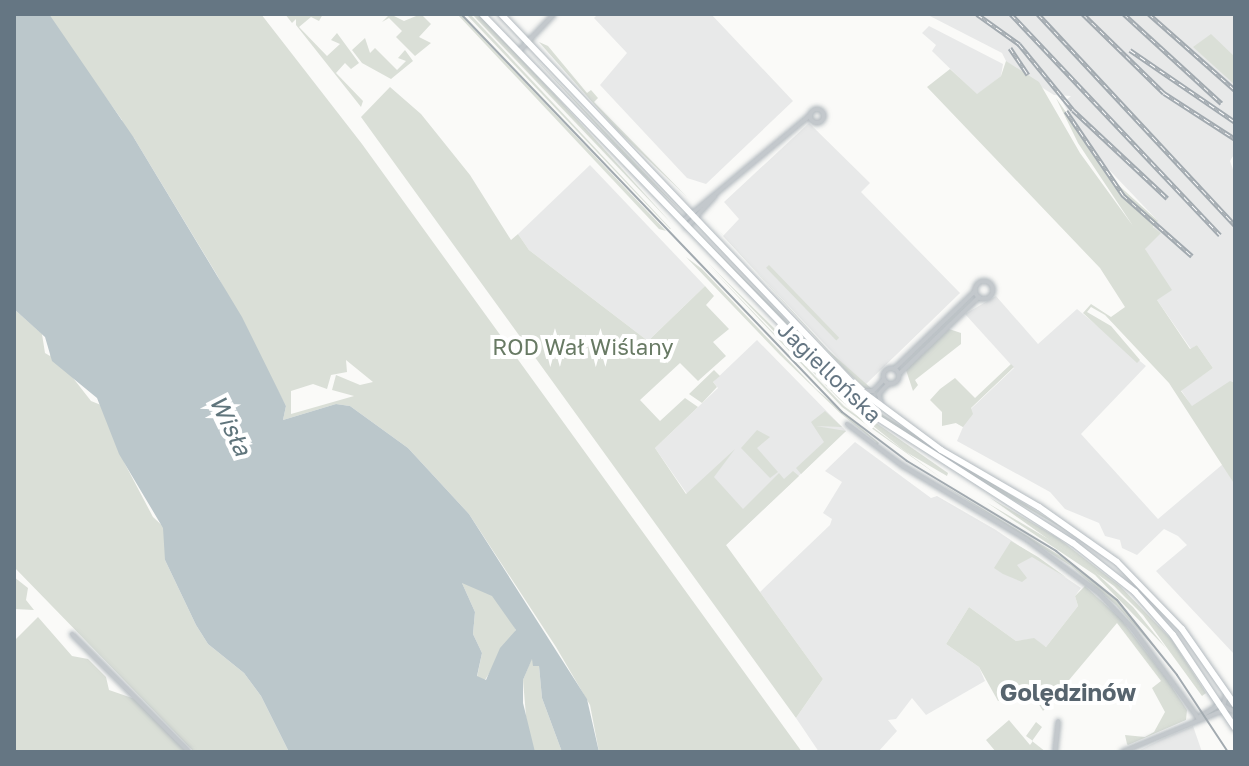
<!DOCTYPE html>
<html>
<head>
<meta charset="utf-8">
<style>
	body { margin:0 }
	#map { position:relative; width:1249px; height:766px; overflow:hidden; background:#fafaf8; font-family:"Golos Text",sans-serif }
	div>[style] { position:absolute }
	.built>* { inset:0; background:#e8e9e9 }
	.green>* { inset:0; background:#dadfd7; transform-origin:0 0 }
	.water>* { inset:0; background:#bbc7cb }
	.roads { filter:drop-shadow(0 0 2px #b3babf) drop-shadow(0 0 2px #b3babf) }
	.street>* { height:4px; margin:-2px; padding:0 2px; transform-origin:2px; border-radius:2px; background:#c3c8cc }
	.street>.ring { margin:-2px; padding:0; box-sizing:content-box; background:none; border:4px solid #c3c8cc; border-radius:50% }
	.secondary>* { height:6px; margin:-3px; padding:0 3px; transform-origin:3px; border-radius:3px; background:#fff }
	.tram>* { height:2px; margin:-1px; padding:0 1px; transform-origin:1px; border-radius:1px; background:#a2aab0 }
	.rail>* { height:5px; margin-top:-2.5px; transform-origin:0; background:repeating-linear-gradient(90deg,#fff 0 6px,#a2aab0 0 12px); box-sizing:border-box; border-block:2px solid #a2aab0 }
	span { translate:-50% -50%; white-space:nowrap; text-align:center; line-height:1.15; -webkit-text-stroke:8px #fff; paint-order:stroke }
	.park-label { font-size:22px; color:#687a64 }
	.street-label { font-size:22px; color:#657683 }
	.water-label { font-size:24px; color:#60757c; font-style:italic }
	.neighbourhood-label { font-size:24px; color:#57646e; font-weight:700 }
	.frame { position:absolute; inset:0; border:16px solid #657683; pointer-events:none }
</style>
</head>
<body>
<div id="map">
	<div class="built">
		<div style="clip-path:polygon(598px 14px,711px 14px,793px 101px,706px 184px,687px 178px,600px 85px,627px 53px,594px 18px)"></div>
		<div style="clip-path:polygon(926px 14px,1235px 14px,1235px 153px,1230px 161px,1235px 175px,1235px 472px,1181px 390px,1213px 368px,1197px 345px,1191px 349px,1157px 300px,1145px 249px,1157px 220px,1094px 154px,1063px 103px,1071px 96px,1054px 95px,1009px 67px,1002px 53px)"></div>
		<div style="clip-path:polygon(929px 26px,1003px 64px,1001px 76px,977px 95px,932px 51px,936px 45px,922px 33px)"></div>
		<div style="clip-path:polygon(809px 123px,870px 183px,861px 192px,960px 293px,864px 386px,723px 236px,739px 219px,724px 202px)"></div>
		<div style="clip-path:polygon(590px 165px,705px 286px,648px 341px,529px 250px,518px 234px)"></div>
		<div style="clip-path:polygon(996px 296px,1038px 344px,1077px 309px,1146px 366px,1081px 434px,1158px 519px,1223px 464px,1235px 485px,1234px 654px,1156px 571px,1187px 545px,1178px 536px,1164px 529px,1137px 555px,1122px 548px,1120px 540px,1105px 536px,1099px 523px,1065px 509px,1050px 492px,957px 441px,963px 427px,956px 423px,1014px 368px,965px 314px)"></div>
		<div style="clip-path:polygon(757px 340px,846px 431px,724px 547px,655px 448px,718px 388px,713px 382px)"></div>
		<div style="clip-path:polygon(855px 442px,931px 498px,937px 496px,996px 530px,1081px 588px,1075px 596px,1078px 606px,1046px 647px,1033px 639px,1016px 641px,969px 607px,946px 644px,979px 667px,985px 681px,926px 715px,912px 698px,896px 719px,888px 720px,897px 731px,878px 752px,819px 752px,796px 718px,823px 679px,760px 592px,830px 525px,832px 519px,823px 513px,842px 482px,825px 471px)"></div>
		<div style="clip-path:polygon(1193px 726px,1202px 752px,1136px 752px,1162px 739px)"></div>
	</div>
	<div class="green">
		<div style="clip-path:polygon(evenodd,46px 14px,261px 14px,362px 144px,802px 752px,599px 752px,590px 705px,556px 647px,469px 514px,408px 448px,350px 406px,336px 404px,283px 420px,286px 406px,217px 275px,134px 138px,124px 133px,122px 120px,46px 14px,346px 360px,373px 382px,360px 385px,336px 375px,332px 390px,354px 396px,291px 414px,291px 391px,313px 384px,327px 389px,331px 375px,347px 372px,346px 360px)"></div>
		<div style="clip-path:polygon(285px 14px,323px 14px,319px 21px,311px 17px,299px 27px,327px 56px,340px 44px,331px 40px,337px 33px,359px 63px,351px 69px,345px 63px,336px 73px,363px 101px,361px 107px,296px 25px,296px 19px,292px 23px)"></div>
		<div style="clip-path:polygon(390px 14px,404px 21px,421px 14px,431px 24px,419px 37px,431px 43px,415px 56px,396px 37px,402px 31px,389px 18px,382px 22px)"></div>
		<div style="clip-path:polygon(457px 14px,460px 14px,666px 231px,659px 229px)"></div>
		<div style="clip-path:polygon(466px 14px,470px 14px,671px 229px,670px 229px)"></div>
		<div style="clip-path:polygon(472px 14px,478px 14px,555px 95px,673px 225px)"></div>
		<div style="clip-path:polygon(1211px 34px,1235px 57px,1235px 85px,1193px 47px)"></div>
		<div style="clip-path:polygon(365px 38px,370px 53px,375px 48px,397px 70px,406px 61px,398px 58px,405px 50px,413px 61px,391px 79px,362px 63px,352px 50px)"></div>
		<div style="clip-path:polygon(539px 42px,548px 46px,587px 93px,591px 90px,598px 98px,594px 102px,687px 197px,617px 130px)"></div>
		<div style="clip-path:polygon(528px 51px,681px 211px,683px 213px,637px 169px)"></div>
		<div style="clip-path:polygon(1006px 61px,1039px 82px,1080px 153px,1133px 226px,1078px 143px,1056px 98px,1115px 182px,1158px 221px,1153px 227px,1161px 233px,1145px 249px,1172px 290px,1157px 300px,1190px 349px,1197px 345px,1213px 368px,1181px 391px,1192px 406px,1230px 381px,1235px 383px,1235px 485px,1169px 383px,1105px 315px,1091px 307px,1087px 312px,1111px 326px,1140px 360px,1137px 363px,1083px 313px,1091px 304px,1111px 317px,1125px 307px,1100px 268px,927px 87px,950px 69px,977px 94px,1001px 76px)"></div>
		<div style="clip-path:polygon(390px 87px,421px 114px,470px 175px,511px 240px,518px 234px,529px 250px,648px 341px,705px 286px,714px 296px,706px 305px,729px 329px,713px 342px,726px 356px,698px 381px,680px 363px,640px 400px,660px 421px,685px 398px,698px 407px,655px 448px,686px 494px,735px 449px,714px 477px,743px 509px,779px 473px,784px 479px,793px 471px,799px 476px,726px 545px,823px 679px,796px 718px,361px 117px)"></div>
		<div style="clip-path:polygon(712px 223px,828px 350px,872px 389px,865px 389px,845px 370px)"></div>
		<div style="clip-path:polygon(700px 235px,877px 411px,1076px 536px,930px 452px,871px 410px)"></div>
		<div style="clip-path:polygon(686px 257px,702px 269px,816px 389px,879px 443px,877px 446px,876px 442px,840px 413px,780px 355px)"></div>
		<div style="clip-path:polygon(708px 263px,856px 409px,948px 473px,947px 476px,906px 452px,839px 399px)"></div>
		<div style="clip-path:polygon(707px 264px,844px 406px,944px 480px,842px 407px)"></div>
		<div style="left:769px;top:265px;width:101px;height:4px;rotate:46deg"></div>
		<div style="clip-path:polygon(14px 309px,42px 334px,45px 353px,50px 356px,52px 351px,91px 401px,101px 405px,125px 464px,153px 517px,168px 531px,165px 560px,196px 625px,208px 644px,244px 673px,261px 696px,289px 752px,194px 752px,14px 567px)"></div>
		<div style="clip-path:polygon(949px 329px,961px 333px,961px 344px,915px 380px,918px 385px,913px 391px,906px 370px)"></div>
		<div style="clip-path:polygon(1011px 364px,1014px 367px,971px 408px,973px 414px,963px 427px,956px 423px,942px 426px,942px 412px,930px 400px,940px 389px,955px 378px,975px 398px)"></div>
		<div style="clip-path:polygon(714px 370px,720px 376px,713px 382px,717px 387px,702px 403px,689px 394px)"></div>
		<div style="clip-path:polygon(825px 411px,842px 427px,816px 426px,846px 431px,801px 474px,796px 468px,824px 442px,811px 422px)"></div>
		<div style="clip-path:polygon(757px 430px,770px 437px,757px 448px,778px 472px,770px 478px,741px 448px)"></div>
		<div style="clip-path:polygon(932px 478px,1069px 561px,1118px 602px,1159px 653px,1116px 605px,1071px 566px)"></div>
		<div style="clip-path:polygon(989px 497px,1058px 538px,1120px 586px,1172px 640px,1206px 693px,1202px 696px,1143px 615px,1114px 586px)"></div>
		<div style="clip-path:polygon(986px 502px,1050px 540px,1094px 571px,1133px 607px,1166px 648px,1095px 575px)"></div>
		<div style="clip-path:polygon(1011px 541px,1038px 557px,1067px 578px,1032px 557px,1017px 565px,1027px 578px,1022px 582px,1003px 574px,994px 568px)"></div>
		<div style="clip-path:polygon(14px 577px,28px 588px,26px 600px,34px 610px,14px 609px)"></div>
		<div style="clip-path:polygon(462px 583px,490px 584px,516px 630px,485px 680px,477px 677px,482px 653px,473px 634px,475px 612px)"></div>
		<div style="clip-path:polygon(1085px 586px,1121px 619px,1166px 678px,1187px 710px,1186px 720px,1128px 745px,1127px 744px,1125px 735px,1145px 737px,1154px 732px,1165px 712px,1152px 688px,1161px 681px,1117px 623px,1043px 711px,1027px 685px,998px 701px,979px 667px,946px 644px,969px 607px,1016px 641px,1034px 638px,1046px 647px,1078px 606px,1075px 596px)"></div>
		<div style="clip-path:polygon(38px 617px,72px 656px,88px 659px,106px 677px,109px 690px,135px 699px,187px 752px,14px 752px,14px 641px)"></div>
		<div style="clip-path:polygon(532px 658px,539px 666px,542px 698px,562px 752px,529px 752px,523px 680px)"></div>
		<div style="clip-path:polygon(1009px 720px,1030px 745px,1033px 741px,1026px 736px,1036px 722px,1042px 727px,1032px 741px,1046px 752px,996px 752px,986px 740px)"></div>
	</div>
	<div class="water">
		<div style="clip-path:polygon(evenodd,14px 14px,49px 14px,134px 138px,242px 317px,286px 406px,283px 420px,336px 404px,350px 406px,408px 448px,469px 514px,587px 699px,599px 752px,562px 752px,542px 698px,539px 666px,533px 666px,532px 659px,523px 680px,523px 703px,535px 752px,289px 752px,261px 696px,244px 673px,208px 644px,196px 625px,165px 560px,163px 528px,119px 454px,97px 398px,52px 361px,45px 337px,14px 309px,14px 14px,462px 583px,492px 596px,516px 630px,500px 648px,486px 680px,477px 676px,482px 653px,473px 634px,475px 612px,462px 583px)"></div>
	</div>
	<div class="roads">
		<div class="street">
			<div style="left:518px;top:52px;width:52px;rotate:-46.5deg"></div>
			<div class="ring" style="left:810px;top:109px;width:10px;height:10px"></div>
			<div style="left:683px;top:221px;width:165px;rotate:-39.8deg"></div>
			<div style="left:686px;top:228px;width:43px;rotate:-47.8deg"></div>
			<div class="ring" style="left:975px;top:281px;width:14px;height:14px"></div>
			<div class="ring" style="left:883px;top:368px;width:12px;height:12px"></div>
			<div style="left:894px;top:369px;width:112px;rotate:-43.9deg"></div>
			<div style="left:899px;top:374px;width:111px;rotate:-43.9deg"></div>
			<div style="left:864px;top:391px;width:9px"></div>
			<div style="left:873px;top:391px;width:16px;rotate:-47deg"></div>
			<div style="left:881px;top:403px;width:9px;rotate:-103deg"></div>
			<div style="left:879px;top:394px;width:13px;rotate:-48deg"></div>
			<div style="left:847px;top:424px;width:70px;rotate:36.9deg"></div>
			<div style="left:903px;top:466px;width:143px;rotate:30.7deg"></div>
			<div style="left:1026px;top:539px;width:89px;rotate:36.4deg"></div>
			<div style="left:1098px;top:592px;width:50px;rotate:46.6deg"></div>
			<div style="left:1132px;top:628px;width:112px;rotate:53.7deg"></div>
			<div style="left:72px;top:634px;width:166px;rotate:45.2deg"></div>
			<div style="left:1198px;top:718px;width:26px;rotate:-32deg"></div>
			<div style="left:1220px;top:704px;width:17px;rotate:28deg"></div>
			<div style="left:1055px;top:752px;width:31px;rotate:-84deg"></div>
			<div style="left:1122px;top:752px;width:108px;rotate:-22.3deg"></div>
			<div style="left:1222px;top:711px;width:16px;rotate:-76deg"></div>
		</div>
		<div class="secondary">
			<div style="left:482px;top:14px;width:549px;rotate:45.96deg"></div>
			<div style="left:864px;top:409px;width:248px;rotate:32.7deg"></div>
			<div style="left:1073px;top:543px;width:79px;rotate:38.3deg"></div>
			<div style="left:1135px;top:592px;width:57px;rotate:48.5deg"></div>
			<div style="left:1173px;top:635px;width:112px;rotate:56.3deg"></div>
			<div style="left:501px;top:14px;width:515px;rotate:46.42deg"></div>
			<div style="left:856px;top:387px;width:106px;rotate:36.5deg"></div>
			<div style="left:941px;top:450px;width:113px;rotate:30.2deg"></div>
			<div style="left:1039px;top:507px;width:95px;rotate:35.2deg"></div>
			<div style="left:1117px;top:562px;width:93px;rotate:45.9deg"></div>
			<div style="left:1182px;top:629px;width:93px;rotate:55.1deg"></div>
		</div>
	</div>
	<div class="tram">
		<div style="left:461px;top:14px;width:551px;rotate:46.25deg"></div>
		<div style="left:842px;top:412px;width:81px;rotate:37deg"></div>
		<div style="left:907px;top:461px;width:174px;rotate:31.1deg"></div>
		<div style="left:1056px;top:551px;width:78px;rotate:38.8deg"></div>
		<div style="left:1117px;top:600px;width:96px;rotate:51.3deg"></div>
		<div style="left:1177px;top:675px;width:92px;rotate:56.5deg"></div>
	</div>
	<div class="rail">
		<div style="left:977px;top:14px;width:52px;rotate:35.5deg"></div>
		<div style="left:1019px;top:44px;width:85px;rotate:50.7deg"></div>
		<div style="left:1073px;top:110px;width:129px;rotate:43.1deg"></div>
		<div style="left:1011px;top:14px;width:304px;rotate:46.6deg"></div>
		<div style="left:1038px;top:14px;width:289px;rotate:47deg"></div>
		<div style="left:1083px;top:14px;width:113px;rotate:44.3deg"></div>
		<div style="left:1164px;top:93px;width:85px;rotate:32.9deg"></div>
		<div style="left:1124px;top:14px;width:132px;rotate:42.5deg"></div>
		<div style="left:1149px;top:14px;width:115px;rotate:41.5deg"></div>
		<div style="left:1010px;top:48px;width:32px;rotate:56deg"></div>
		<div style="left:1130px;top:50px;width:127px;rotate:34.4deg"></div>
		<div style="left:1066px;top:111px;width:102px;rotate:55.8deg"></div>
		<div style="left:1123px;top:195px;width:92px;rotate:41.5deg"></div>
	</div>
	<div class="park-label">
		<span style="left:583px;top:347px">ROD Wał Wiślany</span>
	</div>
	<div class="street-label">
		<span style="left:830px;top:372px;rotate:44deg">Jagiellońska</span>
	</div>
	<div class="water-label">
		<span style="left:231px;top:425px;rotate:64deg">Wisła</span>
	</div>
	<div class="neighbourhood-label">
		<span style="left:1068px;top:692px">Golędzinów</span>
	</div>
	<div class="frame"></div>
</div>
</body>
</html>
